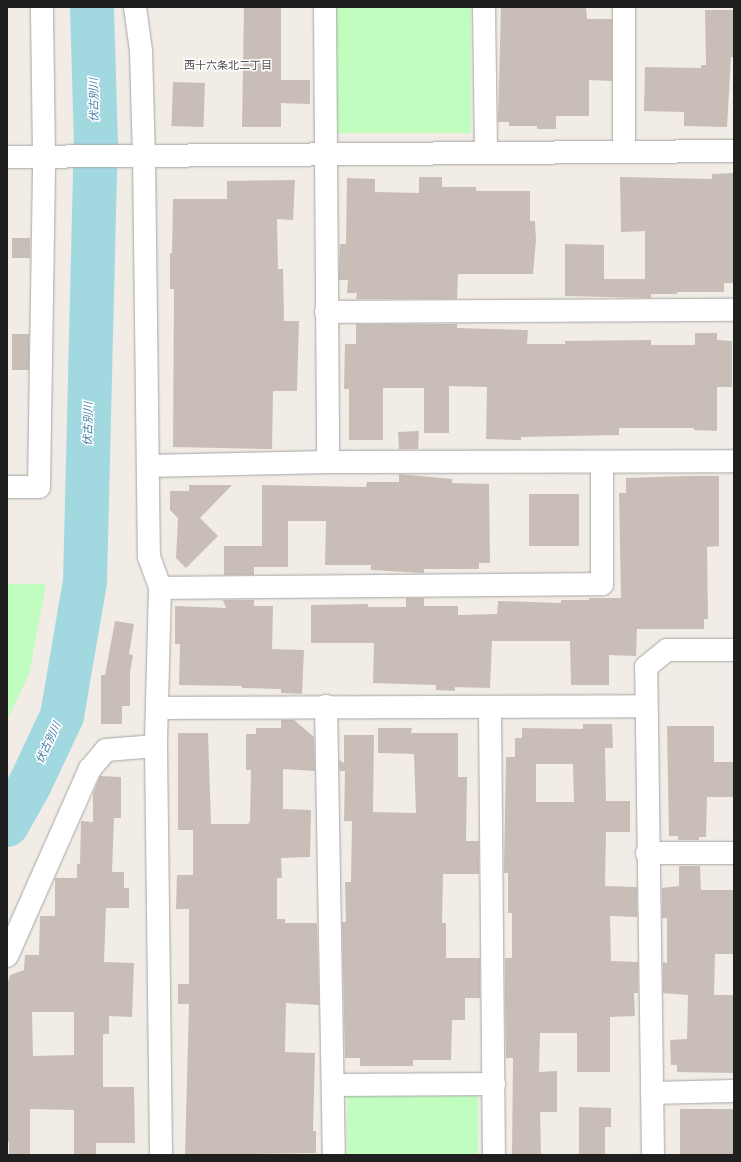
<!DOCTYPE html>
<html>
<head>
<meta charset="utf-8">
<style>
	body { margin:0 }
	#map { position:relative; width:741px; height:1162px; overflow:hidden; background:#f1ece5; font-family:Signika,"Noto Sans JP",sans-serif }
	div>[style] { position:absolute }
	.park>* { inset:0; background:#c0fdbf; transform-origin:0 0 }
	.river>* { height:44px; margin:-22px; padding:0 22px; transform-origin:22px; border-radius:22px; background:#a2d9e1 }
	.building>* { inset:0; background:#c9bdb8; transform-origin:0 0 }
	.roads { filter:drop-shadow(0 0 1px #a6a6a6) drop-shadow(0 0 1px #a6a6a6) }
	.minor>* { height:22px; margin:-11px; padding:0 11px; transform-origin:11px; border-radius:11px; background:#fff }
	span { translate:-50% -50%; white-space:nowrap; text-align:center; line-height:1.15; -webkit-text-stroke:3px #fff; paint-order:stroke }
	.neighbourhood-label { font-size:11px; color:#525252 }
	.water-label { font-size:11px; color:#3f7ca6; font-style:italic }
	.frame { position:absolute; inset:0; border:8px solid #1f1f1f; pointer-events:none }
</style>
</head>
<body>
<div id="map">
	<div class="park">
		<div style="left:335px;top:7px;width:136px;height:126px"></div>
		<div style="clip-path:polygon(7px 584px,46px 584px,29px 674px,7px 721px)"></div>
		<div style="left:478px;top:1096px;width:59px;height:131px;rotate:90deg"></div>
	</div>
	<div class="river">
		<div style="left:7px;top:825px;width:47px;rotate:-60.7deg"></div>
		<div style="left:30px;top:784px;width:75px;rotate:-64.8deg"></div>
		<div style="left:62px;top:716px;width:136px;rotate:-80.3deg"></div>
		<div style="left:85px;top:582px;width:438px;rotate:-88.6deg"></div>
		<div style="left:96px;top:144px;width:137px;rotate:-91.7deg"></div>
	</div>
	<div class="building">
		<div style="clip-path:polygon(244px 7px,281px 7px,281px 80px,310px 80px,310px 104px,281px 103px,281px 127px,242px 127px)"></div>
		<div style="clip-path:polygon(501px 7px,586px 7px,587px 19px,612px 19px,612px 81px,589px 80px,589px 116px,556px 116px,556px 129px,537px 129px,537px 126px,509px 126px,509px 122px,498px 122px)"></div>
		<div style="clip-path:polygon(705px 10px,734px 10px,734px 57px,731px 57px,727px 127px,684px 126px,684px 112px,644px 111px,645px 67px,701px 68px,701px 65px,706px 65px)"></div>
		<div style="left:173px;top:82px;width:32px;height:44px;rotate:2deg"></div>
		<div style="clip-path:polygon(734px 173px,734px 283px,724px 283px,724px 292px,677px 292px,677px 294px,651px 294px,651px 298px,565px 296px,565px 244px,604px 245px,604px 279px,645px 279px,645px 231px,621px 232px,620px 177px,712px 179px,712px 174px)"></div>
		<div style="clip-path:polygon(419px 177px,442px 177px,442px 187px,476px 187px,476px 191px,530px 191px,530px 221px,535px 221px,536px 240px,533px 274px,458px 274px,457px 299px,356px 299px,357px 293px,347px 293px,348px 280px,339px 280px,339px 269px,340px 244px,346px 244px,347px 178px,375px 179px,375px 192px,419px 193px)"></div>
		<div style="clip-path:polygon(295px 180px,293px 220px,277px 219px,278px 269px,283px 269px,284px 321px,299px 321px,297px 391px,273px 391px,272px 449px,173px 447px,174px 289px,170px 289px,170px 253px,172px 253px,173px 199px,227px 199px,227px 181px)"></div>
		<div style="left:30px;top:238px;width:20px;height:18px;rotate:90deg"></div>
		<div style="clip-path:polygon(356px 324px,457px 324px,457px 328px,528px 330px,527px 344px,565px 344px,565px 341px,651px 340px,651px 345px,695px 345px,695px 333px,717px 333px,717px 340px,732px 341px,732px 387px,717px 387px,717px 431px,694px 430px,694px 428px,619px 428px,619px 435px,521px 437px,521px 440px,486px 439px,487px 387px,449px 386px,449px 433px,424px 433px,424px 388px,383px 388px,383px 440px,349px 440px,349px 389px,344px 389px,345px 344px,356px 344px)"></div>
		<div style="left:12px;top:334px;width:17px;height:36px"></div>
		<div style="clip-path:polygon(419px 431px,418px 449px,399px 449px,398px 432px)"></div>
		<div style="clip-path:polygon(399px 474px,452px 479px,452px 483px,489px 484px,490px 563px,479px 563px,479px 569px,424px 569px,424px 573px,371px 570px,371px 565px,325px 565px,326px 521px,288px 521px,288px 567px,254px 567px,254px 575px,224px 575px,224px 546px,262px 546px,262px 485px,366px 487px,367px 482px,399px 482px)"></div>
		<div style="clip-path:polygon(688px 476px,719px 476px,719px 546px,707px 547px,708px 619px,704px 619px,704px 629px,637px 629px,636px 656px,609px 655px,609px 685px,571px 685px,570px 641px,492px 641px,490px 688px,455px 687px,455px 691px,436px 690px,436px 685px,373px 683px,374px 643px,311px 643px,311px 605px,368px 604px,368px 607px,406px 607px,406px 598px,424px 598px,424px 606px,458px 606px,458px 615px,497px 614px,498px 601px,561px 603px,561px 600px,589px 600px,589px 598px,621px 598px,619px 493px,626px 493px,626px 478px)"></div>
		<div style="clip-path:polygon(189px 485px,232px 485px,200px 518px,218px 536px,186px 568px,176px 558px,178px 518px,170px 510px,170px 491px,189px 491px)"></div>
		<div style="left:529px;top:494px;width:50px;height:52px"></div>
		<div style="clip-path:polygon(223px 600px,254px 600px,254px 606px,273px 606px,272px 649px,304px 650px,302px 694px,281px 693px,281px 689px,242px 688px,242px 686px,179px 685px,180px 644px,175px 644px,175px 606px,226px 608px)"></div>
		<div style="clip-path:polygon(115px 621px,134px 624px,129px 654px,133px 655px,130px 672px,130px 706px,122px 706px,122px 724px,101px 724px,101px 675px,105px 675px)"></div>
		<div style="clip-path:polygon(281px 720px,294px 720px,314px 737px,315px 771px,283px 769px,283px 809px,311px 810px,310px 857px,281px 858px,282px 878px,277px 878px,277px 919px,285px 919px,285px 923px,317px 923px,319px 1005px,286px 1003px,285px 1052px,315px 1053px,313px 1131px,316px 1131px,316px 1153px,185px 1155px,189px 1004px,178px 1004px,178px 984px,189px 984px,189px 909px,176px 909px,177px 875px,193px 875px,193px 830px,178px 830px,178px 733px,208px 733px,211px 824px,248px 824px,250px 821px,251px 770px,246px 770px,246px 734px,256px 734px,256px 728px,281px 728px)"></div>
		<div style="clip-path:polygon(evenodd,583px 724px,612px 724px,613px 748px,605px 748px,606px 801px,630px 801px,630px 832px,606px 832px,605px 886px,637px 887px,637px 917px,610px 916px,611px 961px,638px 962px,638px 993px,634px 993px,635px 1016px,610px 1017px,610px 1072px,577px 1072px,577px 1033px,540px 1033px,539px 1072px,557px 1071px,557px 1112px,540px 1112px,541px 1155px,512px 1155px,513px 1058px,506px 1058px,505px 998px,505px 958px,512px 958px,512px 913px,508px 913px,508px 873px,504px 873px,506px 757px,515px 757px,515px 738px,522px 738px,522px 728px,583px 729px,583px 724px,536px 764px,573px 764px,574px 802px,536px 802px,536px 764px)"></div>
		<div style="clip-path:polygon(667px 726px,714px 726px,714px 762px,734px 762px,734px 797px,707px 797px,706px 837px,699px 837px,699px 840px,678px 840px,678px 836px,669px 836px)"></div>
		<div style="clip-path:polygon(378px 728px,412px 728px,411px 733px,458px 733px,458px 777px,467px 777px,466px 841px,479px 841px,479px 874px,443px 874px,442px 923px,446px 923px,446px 958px,480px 958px,480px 998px,465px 998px,465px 1020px,452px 1020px,451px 1060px,413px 1060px,413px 1066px,360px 1066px,360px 1058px,345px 1058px,342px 922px,346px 922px,345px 882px,351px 882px,352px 821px,344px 821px,345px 771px,340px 771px,339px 760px,344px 763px,344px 735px,374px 735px,373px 812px,416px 813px,414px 754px,378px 753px)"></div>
		<div style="clip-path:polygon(evenodd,100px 776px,121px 777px,121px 818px,114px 818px,112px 872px,124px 872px,124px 888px,129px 888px,129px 908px,106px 908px,104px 962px,134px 963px,132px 1017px,109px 1016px,109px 1034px,103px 1034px,103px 1087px,134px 1087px,135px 1143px,96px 1143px,96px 1155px,74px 1155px,74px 1110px,30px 1109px,30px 1155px,9px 1155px,9px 1142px,7px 1142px,7px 985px,10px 975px,24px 970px,25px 955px,39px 955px,40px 916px,55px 916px,55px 878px,77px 878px,77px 864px,80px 864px,81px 821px,93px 822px,93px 794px,100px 776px,32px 1012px,74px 1012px,74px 1055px,33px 1056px,32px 1012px)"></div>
		<div style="clip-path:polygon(679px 866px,700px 866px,701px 890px,734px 890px,734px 954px,715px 954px,714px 995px,734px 995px,734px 1073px,677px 1072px,677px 1065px,671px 1065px,670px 1040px,687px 1039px,688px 995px,663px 993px,663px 962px,667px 963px,667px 918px,662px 918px,662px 888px,679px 886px)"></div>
		<div style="clip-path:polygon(579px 1107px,611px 1108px,611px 1127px,605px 1127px,605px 1155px,579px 1155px)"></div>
		<div style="left:680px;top:1109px;width:54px;height:46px"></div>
	</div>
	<div class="roads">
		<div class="minor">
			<div style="left:135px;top:7px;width:44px;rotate:82.2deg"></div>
			<div style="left:141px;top:51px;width:105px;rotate:88.4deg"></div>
			<div style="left:144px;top:156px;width:401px;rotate:89.3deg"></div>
			<div style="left:149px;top:557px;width:33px;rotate:70deg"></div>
			<div style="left:160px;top:588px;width:158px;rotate:91.5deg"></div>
			<div style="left:156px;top:746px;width:409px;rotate:89.3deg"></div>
			<div style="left:325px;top:7px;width:455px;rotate:89.6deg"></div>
			<div style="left:484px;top:7px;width:144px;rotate:89.2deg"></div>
			<div style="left:624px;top:7px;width:143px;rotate:90deg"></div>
			<div style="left:7px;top:157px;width:727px;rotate:-0.47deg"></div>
			<div style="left:326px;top:312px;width:408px;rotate:-0.3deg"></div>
			<div style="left:148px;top:466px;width:180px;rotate:-1.3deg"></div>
			<div style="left:328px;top:462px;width:406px;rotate:-0.1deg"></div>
			<div style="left:7px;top:487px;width:32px"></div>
			<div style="left:39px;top:487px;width:330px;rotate:-89.1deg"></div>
			<div style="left:44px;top:157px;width:150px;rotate:-90.8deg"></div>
			<div style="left:160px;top:588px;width:442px;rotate:-0.5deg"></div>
			<div style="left:602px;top:584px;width:122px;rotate:-90deg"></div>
			<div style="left:326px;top:706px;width:449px;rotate:89deg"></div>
			<div style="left:158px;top:708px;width:487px;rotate:-0.2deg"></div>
			<div style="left:490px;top:708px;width:447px;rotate:89.5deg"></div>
			<div style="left:647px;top:853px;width:87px"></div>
			<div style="left:7px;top:956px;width:205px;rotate:-66.1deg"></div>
			<div style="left:90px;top:769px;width:25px;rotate:-50deg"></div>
			<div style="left:106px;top:750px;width:50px;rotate:-4.6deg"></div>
			<div style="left:333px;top:1085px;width:161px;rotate:-0.4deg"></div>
			<div style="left:652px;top:1093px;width:82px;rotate:-1.4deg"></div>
			<div style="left:653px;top:1155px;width:488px;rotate:-90.8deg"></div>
			<div style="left:646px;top:667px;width:27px;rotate:-39deg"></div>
			<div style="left:667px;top:650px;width:67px"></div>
		</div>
	</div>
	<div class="neighbourhood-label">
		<span style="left:228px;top:66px">西十六条北二丁目</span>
	</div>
	<div class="water-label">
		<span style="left:95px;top:100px;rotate:-91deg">伏古別川</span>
		<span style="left:89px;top:424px;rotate:-89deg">伏古別川</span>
		<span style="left:49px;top:743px;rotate:-65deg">伏古別川</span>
	</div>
	<div class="frame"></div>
</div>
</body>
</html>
